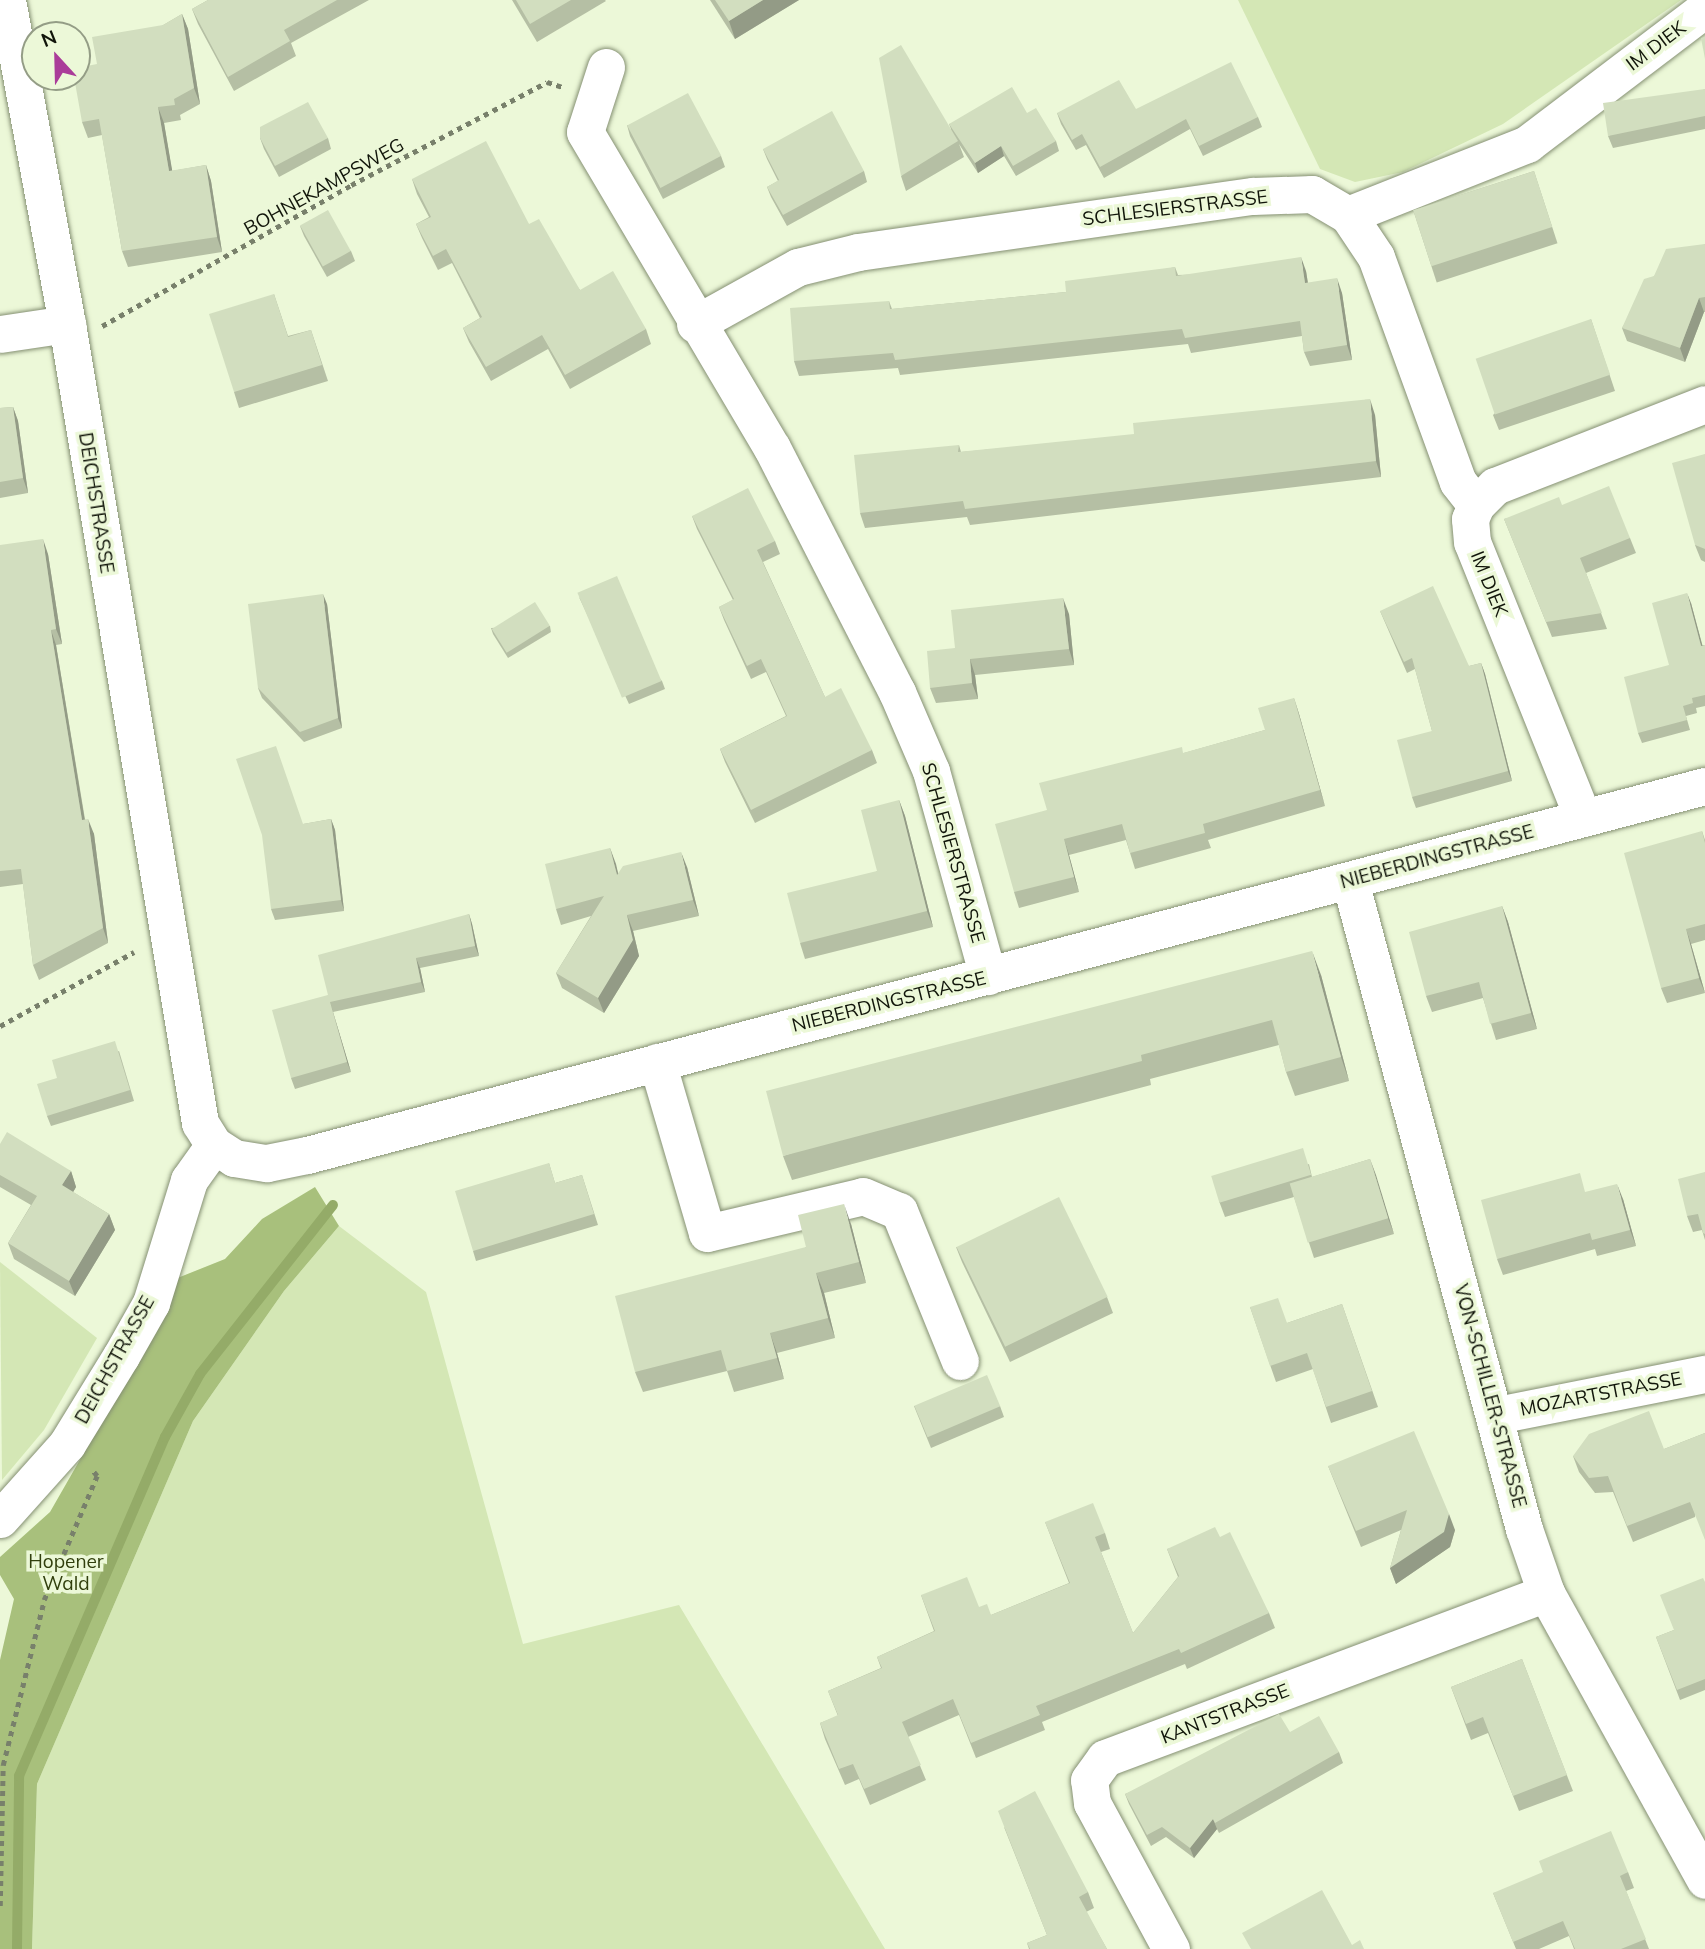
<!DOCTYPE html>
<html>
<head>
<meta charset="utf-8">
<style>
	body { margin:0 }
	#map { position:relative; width:1705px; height:1949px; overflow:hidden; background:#ecf8d8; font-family:Mulish,sans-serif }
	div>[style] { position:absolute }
	.green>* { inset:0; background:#d4e7b5 }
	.forest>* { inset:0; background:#a8c07c }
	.stream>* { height:10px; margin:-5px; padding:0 5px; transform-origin:5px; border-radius:5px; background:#94ab68 }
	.path>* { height:4.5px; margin-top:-2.25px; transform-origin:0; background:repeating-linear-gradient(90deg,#78806b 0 5px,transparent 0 10px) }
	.roads { filter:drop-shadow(0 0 2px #859073) drop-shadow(0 0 2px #859073) }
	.minor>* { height:37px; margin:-18.5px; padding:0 18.5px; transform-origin:18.5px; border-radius:18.5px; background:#fff }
	.wall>* { inset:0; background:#b5bfa4; transform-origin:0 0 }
	.shaded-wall>* { inset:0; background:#939b86 }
	.building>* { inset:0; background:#d2debf; transform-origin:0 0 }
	span { translate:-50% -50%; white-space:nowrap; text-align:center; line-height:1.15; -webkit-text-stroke:7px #ecf8d8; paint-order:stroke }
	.street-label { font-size:19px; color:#11150a }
	.park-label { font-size:19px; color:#313f0d }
	.north { position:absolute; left:21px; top:21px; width:70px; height:70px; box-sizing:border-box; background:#ecf8d8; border:2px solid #949d86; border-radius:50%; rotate:338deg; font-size:19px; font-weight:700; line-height:28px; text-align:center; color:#11150a }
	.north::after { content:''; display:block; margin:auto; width:24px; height:32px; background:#aa3c99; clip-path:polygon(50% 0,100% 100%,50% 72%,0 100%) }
</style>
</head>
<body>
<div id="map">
	<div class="green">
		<div style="clip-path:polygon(1238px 0,1681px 0,1503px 124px,1403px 172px,1355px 182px,1320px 169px)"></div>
		<div style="clip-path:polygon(339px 1226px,426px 1292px,523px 1644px,679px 1605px,885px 1949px,32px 1949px,37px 1784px,193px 1421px,284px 1291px)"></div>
		<div style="clip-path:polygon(0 1262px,97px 1338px,44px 1430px,2px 1480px)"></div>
	</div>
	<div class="forest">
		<div style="clip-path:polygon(315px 1187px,339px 1226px,284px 1291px,193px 1421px,37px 1784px,32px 1949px,0 1949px,0 1660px,14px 1599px,0 1575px,0 1557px,50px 1512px,105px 1416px,175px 1279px,225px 1259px,262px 1219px)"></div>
	</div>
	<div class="stream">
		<div style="left:17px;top:1949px;width:173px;rotate:-89.3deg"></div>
		<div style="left:19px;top:1776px;width:369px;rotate:-66.7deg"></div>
		<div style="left:165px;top:1437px;width:72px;rotate:-60.9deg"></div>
		<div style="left:200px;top:1374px;width:215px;rotate:-51.8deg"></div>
	</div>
	<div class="path">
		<div style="left:102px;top:326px;width:286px;rotate:-29.5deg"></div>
		<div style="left:351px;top:185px;width:221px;rotate:-27.7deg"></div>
		<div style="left:547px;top:82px;width:16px;rotate:18deg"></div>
		<div style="left:0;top:1026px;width:153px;rotate:-28.9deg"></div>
		<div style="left:0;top:1906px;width:141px;rotate:-88.8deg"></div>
		<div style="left:3px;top:1765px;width:170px;rotate:-76deg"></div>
		<div style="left:44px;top:1600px;width:135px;rotate:-66.9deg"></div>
		<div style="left:97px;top:1476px;width:8px;rotate:-130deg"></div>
	</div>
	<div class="roads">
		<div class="minor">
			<div style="left:7px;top:0;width:330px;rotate:79.5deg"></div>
			<div style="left:67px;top:324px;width:810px;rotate:80.55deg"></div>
			<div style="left:200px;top:1123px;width:26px;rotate:58deg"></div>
			<div style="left:214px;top:1145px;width:24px;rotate:33deg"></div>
			<div style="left:234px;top:1158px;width:33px;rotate:9deg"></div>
			<div style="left:267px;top:1163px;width:41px;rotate:-11.3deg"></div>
			<div style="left:307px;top:1155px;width:1446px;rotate:-14.79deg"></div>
			<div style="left:606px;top:67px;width:68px;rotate:107.9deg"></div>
			<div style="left:585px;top:132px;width:367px;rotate:59.4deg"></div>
			<div style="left:772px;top:448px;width:274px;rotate:62.9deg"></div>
			<div style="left:897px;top:692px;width:86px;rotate:66.7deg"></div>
			<div style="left:931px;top:771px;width:213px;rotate:74.5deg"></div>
			<div style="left:1348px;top:215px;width:193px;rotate:-21.6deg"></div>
			<div style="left:1527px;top:144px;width:223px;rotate:-37.2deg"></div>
			<div style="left:695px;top:324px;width:118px;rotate:-29deg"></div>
			<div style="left:798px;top:267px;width:62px;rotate:-14deg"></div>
			<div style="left:858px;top:252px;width:399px;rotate:-8.1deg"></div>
			<div style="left:1253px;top:196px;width:59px;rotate:-1.9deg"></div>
			<div style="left:1312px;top:194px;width:42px;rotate:30.3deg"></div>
			<div style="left:1348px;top:215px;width:50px;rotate:56.3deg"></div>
			<div style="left:1376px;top:257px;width:239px;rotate:70deg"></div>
			<div style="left:1458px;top:482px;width:29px;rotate:52deg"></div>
			<div style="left:0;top:334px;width:68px;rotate:-8.5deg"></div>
			<div style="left:1583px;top:818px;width:297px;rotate:-111.9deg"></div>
			<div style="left:1472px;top:542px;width:23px;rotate:-95deg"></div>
			<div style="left:1470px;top:519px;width:15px;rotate:-67deg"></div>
			<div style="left:1476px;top:505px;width:27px;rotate:-45deg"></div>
			<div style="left:1495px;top:486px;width:225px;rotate:-21.3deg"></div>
			<div style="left:1350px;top:881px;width:671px;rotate:74.97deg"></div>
			<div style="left:1524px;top:1529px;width:68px;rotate:71deg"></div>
			<div style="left:1546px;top:1593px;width:328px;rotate:61deg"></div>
			<div style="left:657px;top:1062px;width:178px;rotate:73.7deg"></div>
			<div style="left:707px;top:1233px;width:160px;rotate:-13.3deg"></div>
			<div style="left:863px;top:1196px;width:39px;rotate:23deg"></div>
			<div style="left:899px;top:1211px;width:162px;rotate:67.9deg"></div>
			<div style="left:1497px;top:1415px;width:212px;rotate:-11.2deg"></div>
			<div style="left:0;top:1519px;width:101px;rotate:-48.2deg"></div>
			<div style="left:67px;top:1444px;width:103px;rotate:-58.5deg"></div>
			<div style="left:121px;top:1356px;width:61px;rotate:-60.5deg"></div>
			<div style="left:151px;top:1303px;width:129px;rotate:-72.8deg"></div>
			<div style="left:189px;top:1180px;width:43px;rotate:-54.5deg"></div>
			<div style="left:1171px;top:1949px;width:166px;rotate:-118.4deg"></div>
			<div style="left:1092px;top:1803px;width:23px;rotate:-97deg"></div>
			<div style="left:1089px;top:1780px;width:27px;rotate:-54deg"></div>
			<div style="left:1105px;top:1758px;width:471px;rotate:-20.5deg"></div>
		</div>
	</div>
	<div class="wall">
		<div style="clip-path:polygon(208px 0,369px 0,291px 43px,296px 56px,234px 91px,198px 24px,192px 9px)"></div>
		<div style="clip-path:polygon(512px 0,605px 0,606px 1px,537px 42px)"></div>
		<div style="clip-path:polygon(710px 0,799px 0,735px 39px)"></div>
		<div style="clip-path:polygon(182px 14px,188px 29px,200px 104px,180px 115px,181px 120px,164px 123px,172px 171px,206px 165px,211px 181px,222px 252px,128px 267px,122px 251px,102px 135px,88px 138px,82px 122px,97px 64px)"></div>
		<div style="clip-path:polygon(1705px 89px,1705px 129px,1613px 148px,1608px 136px)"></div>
		<div style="clip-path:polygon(1136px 109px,1258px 117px,1262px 127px,1203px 156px,1190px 129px,1104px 178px,1086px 145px,1076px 150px,1061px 124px,1057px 113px)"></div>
		<div style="clip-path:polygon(1027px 113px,1056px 141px,1059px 151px,1016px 176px,1004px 156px,978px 173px,959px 144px,964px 157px,906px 191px,901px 176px,951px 129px,949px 124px)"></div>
		<div style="clip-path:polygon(627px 125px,721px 156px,725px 167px,663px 199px,630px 136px)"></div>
		<div style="clip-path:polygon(260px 138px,328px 138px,331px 149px,279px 177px,264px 149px)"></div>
		<div style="clip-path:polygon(763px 149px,864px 171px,867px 182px,787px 226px,771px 197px,767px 187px,778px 181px,767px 159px)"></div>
		<div style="left:1534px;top:171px;width:76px;height:127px;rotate:72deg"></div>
		<div style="clip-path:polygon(412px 179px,529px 224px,580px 290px,646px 329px,651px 344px,570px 389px,548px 349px,491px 381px,469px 342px,463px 328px,480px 318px,452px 263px,438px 270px,422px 238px,416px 224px,429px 217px,417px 194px)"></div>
		<div style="clip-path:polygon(300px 226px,351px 251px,355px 261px,327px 277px,304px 236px)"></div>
		<div style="clip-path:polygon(1705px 244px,1705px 312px,1704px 312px,1685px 362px,1627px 341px,1622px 328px,1654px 276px)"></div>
		<div style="clip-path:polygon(1175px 267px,1178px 275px,1306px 271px,1308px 283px,1342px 293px,1352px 360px,1310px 366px,1304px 352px,1302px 336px,1191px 353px,1188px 344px,900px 375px,898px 368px,799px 376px,794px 361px,889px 301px,892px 309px,1066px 292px)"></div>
		<div style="clip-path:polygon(274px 294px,288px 336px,311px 330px,328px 381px,239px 408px,234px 392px)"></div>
		<div style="clip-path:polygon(1591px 319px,1615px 391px,1499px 430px,1493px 415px)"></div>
		<div style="clip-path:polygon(13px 407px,18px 421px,28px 493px,0 498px,0 408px)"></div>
		<div style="clip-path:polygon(1375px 415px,1381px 477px,970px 525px,967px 517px,865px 528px,860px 513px,959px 445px,961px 452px)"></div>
		<div style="clip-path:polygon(1705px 454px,1705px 562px,1701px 560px,1695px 545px)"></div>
		<div style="clip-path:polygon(1562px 505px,1630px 538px,1636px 553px,1586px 573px,1607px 629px,1552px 637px,1504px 519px)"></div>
		<div style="clip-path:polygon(692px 516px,775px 541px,780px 554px,763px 562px,825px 697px,872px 750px,877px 763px,755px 823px,725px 762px,720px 749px,786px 716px,766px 672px,751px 679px,724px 620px,719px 607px,733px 600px,697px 529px)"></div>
		<div style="clip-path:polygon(0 545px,48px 554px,62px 644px,56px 645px,85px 819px,94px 834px,108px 943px,39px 980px,33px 965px,23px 884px,0 887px)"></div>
		<div style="clip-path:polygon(579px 597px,662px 681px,665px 689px,629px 704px)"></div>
		<div style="clip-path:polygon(1691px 603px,1702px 645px,1705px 645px,1705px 706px,1696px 708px,1697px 713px,1686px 716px,1690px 730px,1642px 743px,1638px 733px,1669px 665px)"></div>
		<div style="clip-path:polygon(327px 604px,342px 728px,304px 742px,262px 698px,258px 688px)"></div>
		<div style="clip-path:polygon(1380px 611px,1469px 666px,1481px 663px,1485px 674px,1512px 781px,1416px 808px,1412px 797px,1432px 731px,1415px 669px,1407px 673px)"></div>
		<div style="clip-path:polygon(1069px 614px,1074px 665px,975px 675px,978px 699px,936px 703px,930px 688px,955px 648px)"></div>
		<div style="clip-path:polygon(550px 626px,551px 632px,508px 658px,493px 634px,491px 628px)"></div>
		<div style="clip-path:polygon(1294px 698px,1299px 714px,1325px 806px,1208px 840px,1211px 848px,1135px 869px,1126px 840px,1069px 855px,1079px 892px,1019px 908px,1014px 892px,1047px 810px,1184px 753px,1265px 730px)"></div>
		<div style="clip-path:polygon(899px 800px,905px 816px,933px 927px,805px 959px,800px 943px,877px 871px)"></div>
		<div style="clip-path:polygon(331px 819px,335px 830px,344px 911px,275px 920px,271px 909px,303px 824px)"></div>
		<div style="clip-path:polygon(1702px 831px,1705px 840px,1705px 940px,1691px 944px,1705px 993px,1667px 1003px,1661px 988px)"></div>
		<div style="clip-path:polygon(610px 848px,618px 873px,687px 867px,699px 916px,633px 931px,639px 956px,604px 1013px,562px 988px,556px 973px,591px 916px,561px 925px,556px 909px)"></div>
		<div style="clip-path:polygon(1502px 906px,1508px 922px,1537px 1029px,1496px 1040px,1483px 998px,1432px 1012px,1426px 996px)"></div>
		<div style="clip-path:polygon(469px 914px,472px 924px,479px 956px,420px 968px,425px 992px,333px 1012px,351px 1072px,295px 1089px,291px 1078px,328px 995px)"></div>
		<div style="clip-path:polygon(1321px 975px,1349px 1081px,1295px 1096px,1286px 1072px,1279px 1045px,1150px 1079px,1151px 1085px,792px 1180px,783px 1156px)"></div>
		<div style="clip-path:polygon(119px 1051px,134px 1101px,51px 1126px,47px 1116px,57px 1078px)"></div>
		<div style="clip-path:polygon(0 1144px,71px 1171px,76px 1187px,73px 1192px,109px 1214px,115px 1230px,75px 1296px,14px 1259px,8px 1243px,31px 1205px,0 1187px)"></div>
		<div style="clip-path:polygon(1370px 1159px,1394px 1234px,1314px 1258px,1294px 1197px,1225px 1217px,1219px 1201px,1309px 1164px,1312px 1177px)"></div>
		<div style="clip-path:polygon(549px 1163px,555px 1183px,582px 1175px,598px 1225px,476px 1261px,473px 1251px)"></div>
		<div style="clip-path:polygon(1705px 1172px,1705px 1240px,1702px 1230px,1693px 1232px,1687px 1216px)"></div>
		<div style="clip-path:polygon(1586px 1192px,1623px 1199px,1636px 1246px,1597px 1256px,1595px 1249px,1503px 1275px,1497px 1259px)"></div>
		<div style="clip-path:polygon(851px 1224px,866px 1283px,824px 1293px,835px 1338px,777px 1353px,784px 1379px,734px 1392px,727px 1371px,643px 1392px,635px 1372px,806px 1247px)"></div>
		<div style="clip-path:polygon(956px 1247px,1107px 1297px,1113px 1313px,1010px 1362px,962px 1262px)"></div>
		<div style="clip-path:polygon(1342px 1304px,1378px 1407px,1331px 1423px,1313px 1369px,1276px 1382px,1250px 1307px,1287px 1323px)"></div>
		<div style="clip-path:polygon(914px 1406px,1000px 1406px,1004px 1417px,931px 1448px)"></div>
		<div style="clip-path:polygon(1705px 1433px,1695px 1517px,1633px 1542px,1613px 1492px,1595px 1493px,1579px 1472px,1573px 1456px,1664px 1449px)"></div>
		<div style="clip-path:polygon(1328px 1466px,1455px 1530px,1450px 1547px,1396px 1584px,1390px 1568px,1401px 1530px,1361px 1547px)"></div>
		<div style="clip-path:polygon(1045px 1522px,1105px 1533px,1110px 1549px,1101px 1552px,1133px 1633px,1178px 1577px,1167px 1549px,1220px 1537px,1269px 1613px,1275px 1628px,1187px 1669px,1185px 1664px,1042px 1722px,1045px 1730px,976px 1758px,959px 1715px,908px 1737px,926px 1780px,870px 1805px,859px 1779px,845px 1785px,825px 1739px,820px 1723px,838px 1716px,828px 1691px,881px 1668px,877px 1657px,934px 1631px,921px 1595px,979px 1607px,991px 1615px,1069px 1583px)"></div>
		<div style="clip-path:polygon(1705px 1582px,1705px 1690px,1680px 1700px,1656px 1637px,1674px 1630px)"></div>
		<div style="clip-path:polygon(1522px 1659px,1573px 1791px,1519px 1811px,1488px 1733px,1471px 1740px,1451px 1687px)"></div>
		<div style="clip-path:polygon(1290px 1732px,1339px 1752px,1343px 1763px,1219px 1833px,1217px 1829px,1194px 1858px,1166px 1837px,1151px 1846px,1129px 1804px,1125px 1794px)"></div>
		<div style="clip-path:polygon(1004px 1827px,1088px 1892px,1094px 1908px,1086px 1912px,1107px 1949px,1029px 1949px,1027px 1943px,1047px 1935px)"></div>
		<div style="clip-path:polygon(1628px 1872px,1634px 1888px,1626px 1891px,1649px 1949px,1574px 1949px,1569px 1936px,1539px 1949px,1516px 1949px,1493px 1893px)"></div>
	</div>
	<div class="shaded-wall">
		<div style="clip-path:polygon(763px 0,799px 0,735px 39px,729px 21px)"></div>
		<div style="clip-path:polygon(182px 14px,188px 29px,200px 104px,194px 88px)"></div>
		<div style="clip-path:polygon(158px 107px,164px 123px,175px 187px,169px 171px)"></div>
		<div style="clip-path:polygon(1001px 146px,1004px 156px,978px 173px,975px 163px)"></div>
		<div style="clip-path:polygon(206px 165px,211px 181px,222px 252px,217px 237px)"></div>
		<div style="clip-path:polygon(1301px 257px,1306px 271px,1310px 298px,1305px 283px)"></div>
		<div style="clip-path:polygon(1337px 278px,1342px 293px,1352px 360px,1347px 345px)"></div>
		<div style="clip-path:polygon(1699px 298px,1704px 312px,1685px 362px,1680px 348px)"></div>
		<div style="clip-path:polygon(1370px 399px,1375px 415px,1381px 477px,1376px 461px)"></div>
		<div style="clip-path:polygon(13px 407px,18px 421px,28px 493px,23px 478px)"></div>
		<div style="clip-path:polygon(43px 539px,48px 554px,62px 644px,56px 629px)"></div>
		<div style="clip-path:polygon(1687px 593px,1691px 603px,1705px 655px,1701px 646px)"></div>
		<div style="clip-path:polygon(323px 594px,327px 604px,342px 728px,338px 718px)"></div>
		<div style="clip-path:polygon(1063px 598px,1069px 614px,1074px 665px,1069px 649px)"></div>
		<div style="clip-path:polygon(51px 630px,56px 645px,87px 834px,82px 820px)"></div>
		<div style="clip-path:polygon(970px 659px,975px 675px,978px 699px,972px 683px)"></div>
		<div style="clip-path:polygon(1481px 663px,1485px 674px,1512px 781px,1508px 771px)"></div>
		<div style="clip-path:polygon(1294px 698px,1299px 714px,1325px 806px,1320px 790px)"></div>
		<div style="clip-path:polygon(899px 800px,905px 816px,933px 927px,927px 911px)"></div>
		<div style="clip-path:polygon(88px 819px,94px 834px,108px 943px,103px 928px)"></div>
		<div style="clip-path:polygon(331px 819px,335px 830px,344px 911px,341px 900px)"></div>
		<div style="clip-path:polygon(1064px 839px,1069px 855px,1079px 892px,1074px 877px)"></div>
		<div style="clip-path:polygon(610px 848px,616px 864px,622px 891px,617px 875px)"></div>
		<div style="clip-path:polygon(681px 852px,687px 867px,699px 916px,693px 900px)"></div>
		<div style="clip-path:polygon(1502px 906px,1508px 922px,1537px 1029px,1531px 1013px)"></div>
		<div style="clip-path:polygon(469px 914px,472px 924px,479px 956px,475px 946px)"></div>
		<div style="clip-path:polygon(627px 915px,633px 931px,639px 956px,604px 1013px,598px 998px)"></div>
		<div style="clip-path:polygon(1686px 929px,1691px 944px,1705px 993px,1699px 978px)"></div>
		<div style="clip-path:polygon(1312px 951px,1321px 975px,1349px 1081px,1341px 1057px)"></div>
		<div style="clip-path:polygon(416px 958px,420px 968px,425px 992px,421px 982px)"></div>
		<div style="clip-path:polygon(330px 1002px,351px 1072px,347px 1062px)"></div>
		<div style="clip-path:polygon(1370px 1159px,1376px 1175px,1394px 1234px,1388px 1218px)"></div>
		<div style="clip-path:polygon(71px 1171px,76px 1187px,68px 1201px,62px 1185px)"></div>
		<div style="clip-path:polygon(1617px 1184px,1623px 1199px,1636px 1246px,1630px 1230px)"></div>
		<div style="clip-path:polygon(844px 1204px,851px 1224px,866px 1283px,859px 1262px)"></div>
		<div style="clip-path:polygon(109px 1214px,115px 1230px,75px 1296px,69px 1281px)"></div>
		<div style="clip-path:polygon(816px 1273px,824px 1293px,835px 1338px,828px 1318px)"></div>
		<div style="clip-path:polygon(770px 1333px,777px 1353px,784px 1379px,777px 1358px)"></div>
		<div style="clip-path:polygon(1449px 1514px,1455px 1530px,1450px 1547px,1396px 1584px,1390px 1568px)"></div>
		<div style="clip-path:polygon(1213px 1819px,1217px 1829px,1194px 1858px,1190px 1848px)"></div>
	</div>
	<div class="building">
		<div style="clip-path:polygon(208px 0,337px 0,284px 30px,290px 41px,228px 77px,192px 9px)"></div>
		<div style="clip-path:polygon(516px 0,571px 0,530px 24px)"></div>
		<div style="clip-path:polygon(715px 0,763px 0,729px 21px)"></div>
		<div style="clip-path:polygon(182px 14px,194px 88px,174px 99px,175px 105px,158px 107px,169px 171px,206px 165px,217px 237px,122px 251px,99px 119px,82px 122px,74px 77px,77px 77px,77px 68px,97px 64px,92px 37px,163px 25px)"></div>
		<div style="clip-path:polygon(1705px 37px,1705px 59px,1701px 38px)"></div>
		<div style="clip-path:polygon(901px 45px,958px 141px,901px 176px,879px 58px)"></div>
		<div style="clip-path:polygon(1231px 62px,1258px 117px,1199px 146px,1186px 119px,1100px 167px,1082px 134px,1072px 140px,1057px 113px,1119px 80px,1136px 109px)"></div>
		<div style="clip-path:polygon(1012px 87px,1027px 113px,1036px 108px,1056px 141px,1013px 166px,1001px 146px,975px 163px,949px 124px)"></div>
		<div style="clip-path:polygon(1705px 89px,1705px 116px,1608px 136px,1603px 103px)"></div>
		<div style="left:688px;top:93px;width:71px;height:69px;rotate:62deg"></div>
		<div style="clip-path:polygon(308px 102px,328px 138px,275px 166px,260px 138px,260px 127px)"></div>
		<div style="clip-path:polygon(832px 111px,864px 171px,783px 215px,767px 187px,779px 180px,763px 149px)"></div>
		<div style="clip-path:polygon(486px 141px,529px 224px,539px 219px,580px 290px,613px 271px,646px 329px,565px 375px,542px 335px,486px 367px,463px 328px,482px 317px,446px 249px,433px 256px,416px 224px,431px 217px,412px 179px)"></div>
		<div style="left:1534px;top:171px;width:59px;height:127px;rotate:72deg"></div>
		<div style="left:328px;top:210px;width:47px;height:32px;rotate:61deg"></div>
		<div style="clip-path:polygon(1705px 244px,1705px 297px,1699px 298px,1680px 348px,1622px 328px,1644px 279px,1654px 276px,1666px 249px)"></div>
		<div style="clip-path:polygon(1301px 257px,1305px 283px,1337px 278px,1347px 345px,1304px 352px,1300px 321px,1185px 338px,1182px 329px,895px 360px,893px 353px,794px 361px,790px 308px,889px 301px,890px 309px,1066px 292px,1065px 281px,1175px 267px,1176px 276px)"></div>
		<div style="clip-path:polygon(274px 294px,288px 337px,311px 330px,322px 365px,234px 392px,209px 314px)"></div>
		<div style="left:1591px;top:319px;width:59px;height:122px;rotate:71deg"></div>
		<div style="clip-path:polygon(1370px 399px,1376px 461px,965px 509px,963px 501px,860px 513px,854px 455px,959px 445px,958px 452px,1134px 434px,1133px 423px)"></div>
		<div style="clip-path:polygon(13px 407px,23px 478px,0 482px,0 408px)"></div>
		<div style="clip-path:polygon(1705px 454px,1705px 549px,1695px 545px,1672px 463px)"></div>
		<div style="clip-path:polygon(1609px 486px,1630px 538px,1580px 558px,1602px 613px,1546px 622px,1504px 519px,1559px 497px,1562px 505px)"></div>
		<div style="clip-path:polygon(748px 488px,775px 541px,757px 550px,825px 697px,841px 688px,872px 750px,751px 810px,720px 749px,787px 716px,761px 659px,747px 666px,719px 607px,734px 599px,692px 516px)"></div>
		<div style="clip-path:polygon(43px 539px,56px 629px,51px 630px,82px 820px,88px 819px,103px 928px,33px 965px,21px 869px,0 871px,0 545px)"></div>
		<div style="left:617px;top:576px;width:114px;height:43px;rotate:67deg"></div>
		<div style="clip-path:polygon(1433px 586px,1469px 666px,1481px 663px,1508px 771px,1412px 797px,1397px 740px,1432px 731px,1412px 658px,1404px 662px,1380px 611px)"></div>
		<div style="clip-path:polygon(1687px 593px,1701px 646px,1705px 645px,1705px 695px,1692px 698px,1693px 703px,1683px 706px,1687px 720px,1638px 733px,1624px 677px,1669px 665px,1652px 603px)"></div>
		<div style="clip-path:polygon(323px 594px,338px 718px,300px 732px,258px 688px,248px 604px)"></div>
		<div style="clip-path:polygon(1063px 598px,1069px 649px,970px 659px,972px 683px,930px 688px,927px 651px,955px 648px,951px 610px)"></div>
		<div style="left:535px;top:602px;width:28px;height:51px;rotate:58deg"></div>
		<div style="clip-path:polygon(1294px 698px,1320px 790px,1203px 824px,1205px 833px,1130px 853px,1122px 824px,1064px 839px,1074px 877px,1014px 892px,995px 824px,1047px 810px,1039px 783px,1182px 747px,1183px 753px,1265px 730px,1258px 708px)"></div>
		<div style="clip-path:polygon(276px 746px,303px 824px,331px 819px,341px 900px,271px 909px,262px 835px,236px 759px)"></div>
		<div style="clip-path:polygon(899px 800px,927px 911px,800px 943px,787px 893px,877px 871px,861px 810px)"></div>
		<div style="clip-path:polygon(1702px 831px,1705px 843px,1705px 924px,1686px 929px,1699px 978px,1661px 988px,1624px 853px)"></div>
		<div style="clip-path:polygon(610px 848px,617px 875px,623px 866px,681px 852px,693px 900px,627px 915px,633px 940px,598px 998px,556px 973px,604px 896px,556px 909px,545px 864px)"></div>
		<div style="clip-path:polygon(1502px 906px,1531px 1013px,1490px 1024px,1479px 982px,1426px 996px,1409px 932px)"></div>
		<div style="clip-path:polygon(469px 914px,475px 946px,416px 958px,421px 982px,330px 1002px,347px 1062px,291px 1078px,272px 1010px,328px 995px,318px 955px)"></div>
		<div style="clip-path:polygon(1312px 951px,1341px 1057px,1286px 1072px,1272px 1020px,1141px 1055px,1142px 1061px,783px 1156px,766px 1091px)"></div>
		<div style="clip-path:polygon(115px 1041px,130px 1090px,47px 1116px,37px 1084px,57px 1078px,52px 1060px)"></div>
		<div style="clip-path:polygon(7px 1132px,71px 1171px,62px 1185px,109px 1214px,69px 1281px,8px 1243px,37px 1196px,0 1175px,0 1144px)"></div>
		<div style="left:1303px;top:1148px;width:28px;height:96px;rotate:73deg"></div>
		<div style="left:1370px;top:1159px;width:62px;height:84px;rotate:73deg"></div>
		<div style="clip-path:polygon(549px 1163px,555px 1183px,582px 1175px,594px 1214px,473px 1251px,455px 1191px)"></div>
		<div style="clip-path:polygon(1705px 1172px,1705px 1234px,1703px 1233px,1698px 1214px,1687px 1216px,1678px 1179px)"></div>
		<div style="clip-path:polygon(1580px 1173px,1585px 1192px,1617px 1184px,1630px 1230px,1592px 1240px,1590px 1233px,1497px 1259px,1481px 1200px)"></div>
		<div style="left:1059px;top:1197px;width:111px;height:114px;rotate:64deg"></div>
		<div style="clip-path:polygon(844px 1204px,859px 1262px,816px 1273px,828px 1318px,770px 1333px,777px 1358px,727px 1371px,721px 1350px,635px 1372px,615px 1296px,806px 1247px,798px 1215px)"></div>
		<div style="clip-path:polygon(1278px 1298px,1287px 1323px,1342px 1304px,1372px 1391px,1326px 1407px,1307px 1353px,1270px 1366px,1250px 1307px)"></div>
		<div style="left:987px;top:1375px;width:34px;height:79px;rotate:67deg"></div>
		<div style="clip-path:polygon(1649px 1411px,1664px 1449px,1705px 1433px,1705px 1540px,1690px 1502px,1627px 1526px,1608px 1476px,1589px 1478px,1573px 1456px,1589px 1434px)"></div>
		<div style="clip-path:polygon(1414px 1431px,1449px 1514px,1444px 1532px,1390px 1568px,1407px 1510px,1356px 1531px,1328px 1466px)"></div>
		<div style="clip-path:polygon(1093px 1503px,1105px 1533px,1095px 1537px,1133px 1633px,1179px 1576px,1167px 1549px,1215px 1527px,1220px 1537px,1230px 1532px,1269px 1613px,1181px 1653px,1179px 1649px,1036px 1706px,1040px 1715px,971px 1743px,953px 1699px,902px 1722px,921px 1765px,864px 1789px,853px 1764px,839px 1769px,820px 1723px,838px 1715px,828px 1691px,882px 1668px,877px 1657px,935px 1631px,921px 1595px,967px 1577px,979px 1607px,987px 1604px,991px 1615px,1070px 1583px,1045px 1522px)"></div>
		<div style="clip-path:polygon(1703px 1578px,1705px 1582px,1705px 1679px,1677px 1690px,1656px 1637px,1674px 1630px,1660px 1595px)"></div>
		<div style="clip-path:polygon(1522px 1659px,1567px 1775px,1513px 1796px,1483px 1717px,1466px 1724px,1451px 1687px)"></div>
		<div style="clip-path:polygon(1279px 1714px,1290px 1732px,1319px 1716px,1339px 1752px,1215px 1823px,1213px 1819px,1190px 1848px,1162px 1827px,1147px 1835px,1125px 1794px)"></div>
		<div style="clip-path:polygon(1035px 1791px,1088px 1892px,1079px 1897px,1107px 1949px,1030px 1949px,1027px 1943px,1047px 1935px,998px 1811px)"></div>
		<div style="clip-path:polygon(1611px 1831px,1628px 1872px,1620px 1876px,1646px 1939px,1621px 1949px,1575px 1949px,1563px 1921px,1513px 1942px,1493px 1893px,1543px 1872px,1539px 1861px)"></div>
		<div style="clip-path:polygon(1322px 1890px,1352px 1945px,1360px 1940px,1364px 1949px,1251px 1949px,1242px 1933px)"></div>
	</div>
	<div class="street-label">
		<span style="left:1656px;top:46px;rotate:-37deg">IM DIEK</span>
		<span style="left:324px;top:187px;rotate:-29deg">BOHNEKAMPSWEG</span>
		<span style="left:1175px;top:208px;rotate:-7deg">SCHLESIERSTRASSE</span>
		<span style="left:96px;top:503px;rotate:81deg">DEICHSTRASSE</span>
		<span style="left:1489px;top:584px;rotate:68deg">IM DIEK</span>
		<span style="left:953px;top:853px;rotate:74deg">SCHLESIERSTRASSE</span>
		<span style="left:1437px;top:857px;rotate:-15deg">NIEBERDINGSTRASSE</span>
		<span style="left:889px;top:1002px;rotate:-14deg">NIEBERDINGSTRASSE</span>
		<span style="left:115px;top:1360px;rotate:-61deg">DEICHSTRASSE</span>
		<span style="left:1601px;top:1394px;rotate:-11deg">MOZARTSTRASSE</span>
		<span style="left:1490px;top:1396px;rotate:75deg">VON-SCHILLER-STRASSE</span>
		<span style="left:1225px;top:1714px;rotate:-21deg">KANTSTRASSE</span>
	</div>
	<div class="park-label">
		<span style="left:66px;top:1573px">Hopener<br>Wald</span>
	</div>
	<div class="north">N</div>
</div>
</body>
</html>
